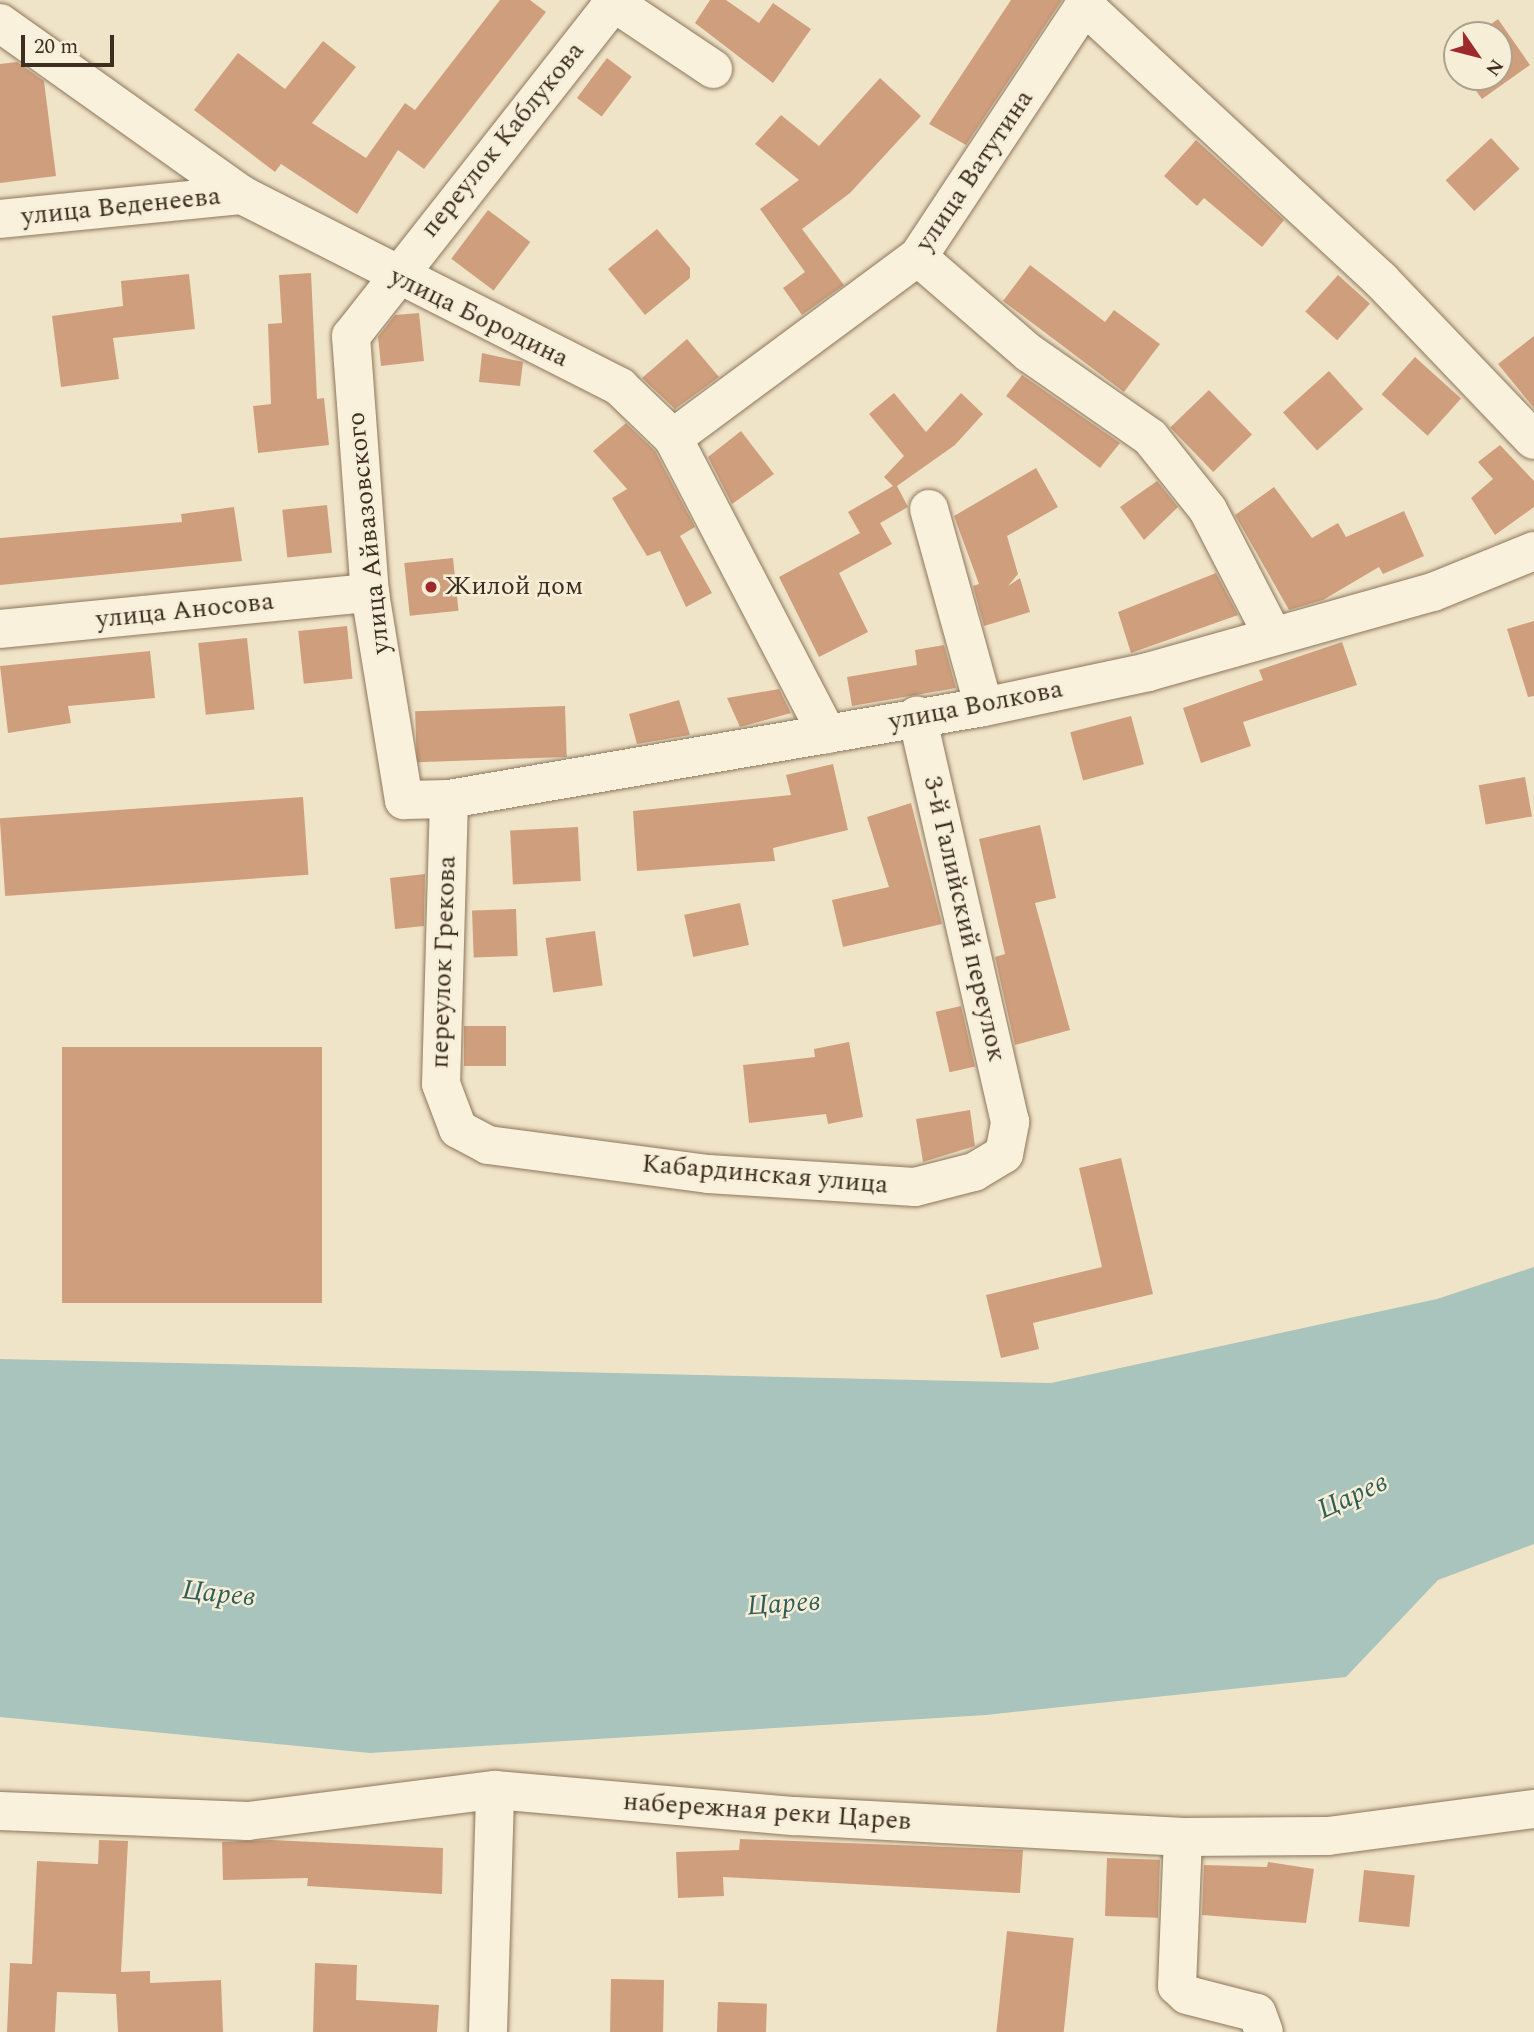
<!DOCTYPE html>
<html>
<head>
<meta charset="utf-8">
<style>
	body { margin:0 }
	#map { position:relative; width:1534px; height:2032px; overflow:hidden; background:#f0e4c8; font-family:Spectral,serif }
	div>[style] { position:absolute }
	.water>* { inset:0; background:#a9c4bc }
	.building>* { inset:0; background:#cf9f7d; transform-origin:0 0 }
	.roads { filter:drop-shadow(0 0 2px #8d765c) drop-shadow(0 0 2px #8d765c) }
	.minor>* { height:38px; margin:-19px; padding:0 19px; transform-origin:19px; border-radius:19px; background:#faf1dc }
	.dots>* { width:19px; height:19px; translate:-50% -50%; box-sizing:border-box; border:4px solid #f7eed8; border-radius:50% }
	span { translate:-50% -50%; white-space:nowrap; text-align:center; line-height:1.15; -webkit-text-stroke:5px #f7eed8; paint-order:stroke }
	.street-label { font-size:26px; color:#3d2e20 }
	.poi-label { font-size:26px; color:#3d2e20 }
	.left { translate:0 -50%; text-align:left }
	.water-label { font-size:28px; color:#2f5d5a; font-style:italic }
	.north { position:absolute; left:1443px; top:21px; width:70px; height:70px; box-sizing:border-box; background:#f7eed8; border:2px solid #ada18e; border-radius:50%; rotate:125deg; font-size:19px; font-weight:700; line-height:28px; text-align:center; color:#3d2e20 }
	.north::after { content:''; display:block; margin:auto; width:24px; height:32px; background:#9e2a2b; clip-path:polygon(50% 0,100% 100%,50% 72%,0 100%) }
	.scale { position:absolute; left:21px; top:35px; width:93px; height:32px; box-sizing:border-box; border:4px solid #3d2e20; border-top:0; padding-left:9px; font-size:21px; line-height:24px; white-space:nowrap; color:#3d2e20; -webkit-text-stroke:5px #f7eed8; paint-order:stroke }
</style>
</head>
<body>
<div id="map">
	<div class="water">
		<div style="clip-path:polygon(1534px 1267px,1534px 1544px,1438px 1580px,1346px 1677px,986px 1715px,370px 1753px,0 1717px,0 1359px,1051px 1383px,1437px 1299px)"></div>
	</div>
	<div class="building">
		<div style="clip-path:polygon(500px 0,530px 0,546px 12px,424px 169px,398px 150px,357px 214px,281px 164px,275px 172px,194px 110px,238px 53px,285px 89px,323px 41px,356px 67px,312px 123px,366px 158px,405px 103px,415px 110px)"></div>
		<div style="clip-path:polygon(710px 0,726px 0,759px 23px,773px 3px,811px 29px,773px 83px,695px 23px)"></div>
		<div style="clip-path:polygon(1011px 0,1062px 0,966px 145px,929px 124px)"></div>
		<div style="clip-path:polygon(1498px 19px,1530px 65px,1482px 99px,1466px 77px,1499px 77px,1499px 35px,1476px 35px)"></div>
		<div style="left:607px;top:58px;width:31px;height:50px;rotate:37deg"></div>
		<div style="clip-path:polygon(17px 62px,44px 81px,56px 176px,0 183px,0 64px)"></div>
		<div style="clip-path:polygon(880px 78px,921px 116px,850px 193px,802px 229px,844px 285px,802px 315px,783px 288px,805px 272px,760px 209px,799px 180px,755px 144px,781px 115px,819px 146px)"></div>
		<div style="left:1491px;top:138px;width:42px;height:62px;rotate:47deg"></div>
		<div style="clip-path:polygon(1196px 140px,1284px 220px,1262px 247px,1204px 198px,1197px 206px,1164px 176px)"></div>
		<div style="left:488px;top:210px;width:53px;height:61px;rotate:37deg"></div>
		<div style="clip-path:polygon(657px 229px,690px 268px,690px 278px,645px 315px,608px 269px)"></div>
		<div style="clip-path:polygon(1030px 265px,1105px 322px,1114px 310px,1160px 344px,1124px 392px,1003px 301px)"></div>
		<div style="clip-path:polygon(311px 273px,317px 399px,324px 398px,329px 445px,258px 453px,253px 406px,271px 404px,268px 324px,282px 323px,279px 275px)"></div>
		<div style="clip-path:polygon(189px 274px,195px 329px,113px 338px,119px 379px,61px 387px,52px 316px,123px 306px,121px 281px)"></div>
		<div style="left:1338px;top:275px;width:43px;height:49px;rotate:42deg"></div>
		<div style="clip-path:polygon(419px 313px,424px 361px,381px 366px,378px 337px,395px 315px)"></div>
		<div style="clip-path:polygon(1534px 336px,1534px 408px,1498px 364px)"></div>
		<div style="clip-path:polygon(687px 339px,719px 377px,675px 409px,642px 378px)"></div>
		<div style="clip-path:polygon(482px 353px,523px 362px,520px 386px,479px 382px)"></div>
		<div style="left:1415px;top:357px;width:62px;height:50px;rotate:42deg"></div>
		<div style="left:1329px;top:371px;width:51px;height:62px;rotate:48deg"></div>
		<div style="clip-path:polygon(1022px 375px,1120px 443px,1100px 468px,1006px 396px)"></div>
		<div style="left:1209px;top:390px;width:62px;height:54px;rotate:46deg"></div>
		<div style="clip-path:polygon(894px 393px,926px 432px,961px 393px,983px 414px,955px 445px,897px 486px,908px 507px,875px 526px,880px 523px,892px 544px,839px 573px,868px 632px,819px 657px,779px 577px,860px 533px,848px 512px,893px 486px,884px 477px,904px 456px,869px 414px)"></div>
		<div style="clip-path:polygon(626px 423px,655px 451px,695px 527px,680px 536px,712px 593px,686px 607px,660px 551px,647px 556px,612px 498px,627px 489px,593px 451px)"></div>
		<div style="clip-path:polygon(741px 431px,774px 474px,732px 504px,708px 457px)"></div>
		<div style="clip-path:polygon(1500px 445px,1534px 481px,1534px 507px,1495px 535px,1471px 498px,1493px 479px,1478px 462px)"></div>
		<div style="clip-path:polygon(1036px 468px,1058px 507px,1007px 536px,1018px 574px,1008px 586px,1020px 578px,1030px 612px,984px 626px,973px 586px,979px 584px,954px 516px)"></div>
		<div style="clip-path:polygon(1157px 481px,1178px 507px,1144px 540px,1120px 507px)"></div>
		<div style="clip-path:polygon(1274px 487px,1312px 538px,1338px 523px,1346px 537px,1404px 511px,1424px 556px,1383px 574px,1379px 567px,1323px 600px,1289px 610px,1235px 515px)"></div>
		<div style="left:327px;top:505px;width:48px;height:45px;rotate:84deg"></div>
		<div style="clip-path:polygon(234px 507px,242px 561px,0 585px,0 538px,182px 522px,181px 514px)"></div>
		<div style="left:453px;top:558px;width:53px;height:49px;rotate:84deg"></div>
		<div style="clip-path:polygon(1216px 573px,1238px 615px,1131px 653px,1118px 612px)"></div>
		<div style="clip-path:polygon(1534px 621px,1534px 696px,1528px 697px,1507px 629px)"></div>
		<div style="left:347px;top:626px;width:53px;height:49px;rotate:84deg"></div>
		<div style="left:247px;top:638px;width:72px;height:49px;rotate:84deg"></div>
		<div style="clip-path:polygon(1342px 642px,1357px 685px,1243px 722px,1251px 746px,1201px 763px,1183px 708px,1263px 680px,1259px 670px)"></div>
		<div style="clip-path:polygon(944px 645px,956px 688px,852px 706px,847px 677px,917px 665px,915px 650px)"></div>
		<div style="clip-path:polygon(150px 651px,155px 698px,68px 706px,71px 723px,8px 733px,0 666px)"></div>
		<div style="clip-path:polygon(779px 689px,791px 713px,740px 727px,727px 698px)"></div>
		<div style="clip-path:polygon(679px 700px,690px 735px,637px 744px,629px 714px)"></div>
		<div style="left:565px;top:706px;width:51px;height:150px;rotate:88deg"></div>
		<div style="left:1131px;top:716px;width:50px;height:63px;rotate:75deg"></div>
		<div style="clip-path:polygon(833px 764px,848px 830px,773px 848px,775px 861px,637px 871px,633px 811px,791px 795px,786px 775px)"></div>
		<div style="left:1525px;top:777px;width:40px;height:47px;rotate:80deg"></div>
		<div style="left:303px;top:797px;width:78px;height:304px;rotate:86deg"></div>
		<div style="clip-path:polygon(911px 803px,942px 924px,843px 947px,832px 900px,889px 887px,867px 817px)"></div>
		<div style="clip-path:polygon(1040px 825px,1056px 898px,1035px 903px,1070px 1030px,1015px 1045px,995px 957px,1005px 954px,979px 839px)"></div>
		<div style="left:578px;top:827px;width:54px;height:68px;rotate:87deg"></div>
		<div style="clip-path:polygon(425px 874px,424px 926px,395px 929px,390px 878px)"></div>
		<div style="left:740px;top:903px;width:43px;height:57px;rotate:78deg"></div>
		<div style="left:516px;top:909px;width:47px;height:44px;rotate:88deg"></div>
		<div style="left:595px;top:931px;width:55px;height:50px;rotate:82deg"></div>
		<div style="left:961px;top:1006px;width:62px;height:26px;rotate:77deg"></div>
		<div style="left:506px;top:1026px;width:40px;height:42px;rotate:90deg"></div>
		<div style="clip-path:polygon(849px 1042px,863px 1117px,828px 1124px,826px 1114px,749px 1123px,743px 1065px,815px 1057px,814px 1049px)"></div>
		<div style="left:62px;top:1047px;width:260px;height:256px"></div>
		<div style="clip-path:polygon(970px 1110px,975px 1146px,923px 1162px,916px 1119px)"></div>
		<div style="clip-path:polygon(1121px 1158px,1153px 1294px,1033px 1323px,1039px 1349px,1001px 1358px,986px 1295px,1102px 1267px,1079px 1168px)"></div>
		<div style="clip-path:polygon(740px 1839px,1023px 1850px,1020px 1893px,723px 1877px,724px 1896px,678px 1898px,676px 1852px,739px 1850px)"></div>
		<div style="clip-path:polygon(99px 1840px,128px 1841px,121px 1972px,150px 1971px,150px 1983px,221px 1980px,223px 2032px,118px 2032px,116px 1994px,57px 1992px,55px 2032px,7px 2032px,10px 1963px,32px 1964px,37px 1861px,98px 1864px)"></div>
		<div style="clip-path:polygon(271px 1840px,443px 1848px,442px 1894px,307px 1886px,308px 1878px,223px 1880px,222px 1842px)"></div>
		<div style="left:1107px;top:1858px;width:53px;height:58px;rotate:2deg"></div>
		<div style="clip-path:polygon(1268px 1862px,1314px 1869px,1306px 1923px,1202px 1915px,1204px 1865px,1267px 1867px)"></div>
		<div style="left:1364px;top:1870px;width:51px;height:52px;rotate:6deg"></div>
		<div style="left:1007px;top:1931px;width:67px;height:102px;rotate:6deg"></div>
		<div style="clip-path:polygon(315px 1963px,357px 1965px,356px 2000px,439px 2005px,437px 2032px,313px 2032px)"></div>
		<div style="left:611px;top:1979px;width:53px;height:53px;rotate:1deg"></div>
		<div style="left:718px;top:2002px;width:49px;height:30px;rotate:2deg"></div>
	</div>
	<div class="roads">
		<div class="minor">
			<div style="left:610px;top:0;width:124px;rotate:33.8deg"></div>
			<div style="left:614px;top:2px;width:425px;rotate:128.2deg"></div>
			<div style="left:351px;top:336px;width:258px;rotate:85.8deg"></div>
			<div style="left:370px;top:593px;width:210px;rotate:80.7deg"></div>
			<div style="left:404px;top:800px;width:45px;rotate:-1.3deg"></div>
			<div style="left:449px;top:799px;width:543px;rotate:-9.76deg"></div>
			<div style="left:984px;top:707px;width:168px;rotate:-12deg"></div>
			<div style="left:1148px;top:672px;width:296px;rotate:-15.7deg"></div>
			<div style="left:1433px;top:592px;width:109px;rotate:-22.1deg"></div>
			<div style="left:1086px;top:7px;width:402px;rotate:42.8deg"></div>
			<div style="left:1381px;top:280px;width:221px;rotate:46.3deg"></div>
			<div style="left:0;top:23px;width:297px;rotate:35.4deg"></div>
			<div style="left:242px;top:195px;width:424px;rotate:26.9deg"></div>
			<div style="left:620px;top:387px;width:74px;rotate:43.9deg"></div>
			<div style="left:673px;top:438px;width:334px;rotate:62.5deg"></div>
			<div style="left:0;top:219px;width:243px;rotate:-5.7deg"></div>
			<div style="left:918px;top:257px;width:147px;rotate:40.9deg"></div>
			<div style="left:1029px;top:353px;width:147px;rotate:34.8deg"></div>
			<div style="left:1150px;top:437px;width:93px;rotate:51.5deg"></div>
			<div style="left:1208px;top:510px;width:140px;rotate:62.7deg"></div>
			<div style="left:673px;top:438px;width:305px;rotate:-36.5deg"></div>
			<div style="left:918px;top:257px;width:308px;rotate:-56.5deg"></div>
			<div style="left:929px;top:509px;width:205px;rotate:74.5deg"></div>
			<div style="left:0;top:629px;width:372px;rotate:-5.6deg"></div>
			<div style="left:449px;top:799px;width:285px;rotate:91.6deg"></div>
			<div style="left:441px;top:1084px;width:48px;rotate:69.3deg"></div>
			<div style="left:458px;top:1129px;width:34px;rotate:28deg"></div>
			<div style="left:488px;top:1145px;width:222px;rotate:7.5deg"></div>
			<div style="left:708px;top:1174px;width:207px;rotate:3.6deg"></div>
			<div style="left:915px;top:1187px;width:61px;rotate:-14.3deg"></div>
			<div style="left:974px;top:1172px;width:35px;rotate:-31deg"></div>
			<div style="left:1004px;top:1154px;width:33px;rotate:-79deg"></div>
			<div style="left:1010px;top:1122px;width:417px;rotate:-102.9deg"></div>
			<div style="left:0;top:1811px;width:248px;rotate:2.3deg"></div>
			<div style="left:248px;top:1821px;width:249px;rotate:-7.2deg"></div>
			<div style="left:495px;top:1790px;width:301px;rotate:5deg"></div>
			<div style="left:795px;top:1816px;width:389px;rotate:3.1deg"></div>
			<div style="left:1183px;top:1837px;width:145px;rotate:-0.4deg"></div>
			<div style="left:1328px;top:1836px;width:208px;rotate:-7.5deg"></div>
			<div style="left:1183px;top:1837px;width:149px;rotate:92.3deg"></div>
			<div style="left:1177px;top:1986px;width:13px;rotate:42deg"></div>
			<div style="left:1187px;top:1995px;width:72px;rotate:14.4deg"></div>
			<div style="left:1257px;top:2013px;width:20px;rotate:70deg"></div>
			<div style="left:488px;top:2032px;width:242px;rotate:-88.3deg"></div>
		</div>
	</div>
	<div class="dots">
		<div style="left:431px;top:587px;background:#9e2a2b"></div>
	</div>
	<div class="street-label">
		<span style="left:503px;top:140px;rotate:-51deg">переулок Каблукова</span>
		<span style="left:975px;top:171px;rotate:-56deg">улица Ватутина</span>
		<span style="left:121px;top:207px;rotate:-6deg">улица Веденеева</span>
		<span style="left:479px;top:318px;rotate:26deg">улица Бородина</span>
		<span style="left:369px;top:533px;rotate:-96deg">улица Айвазовского</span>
		<span style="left:185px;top:611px;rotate:-6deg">улица Аносова</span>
		<span style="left:976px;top:706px;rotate:-11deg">улица Волкова</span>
		<span style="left:964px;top:919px;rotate:77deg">3-й Галийский переулок</span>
		<span style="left:444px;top:962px;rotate:-88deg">переулок Грекова</span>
		<span style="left:765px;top:1175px;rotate:5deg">Кабардинская улица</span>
		<span style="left:767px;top:1812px;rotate:4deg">набережная реки Царев</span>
	</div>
	<div class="poi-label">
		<span class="left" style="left:445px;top:587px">Жилой дом</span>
	</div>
	<div class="water-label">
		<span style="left:1353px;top:1496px;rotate:-25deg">Царев</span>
		<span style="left:219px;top:1594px;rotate:6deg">Царев</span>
		<span style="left:784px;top:1604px;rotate:-4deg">Царев</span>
	</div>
	<div class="north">N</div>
	<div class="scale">20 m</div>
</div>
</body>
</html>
